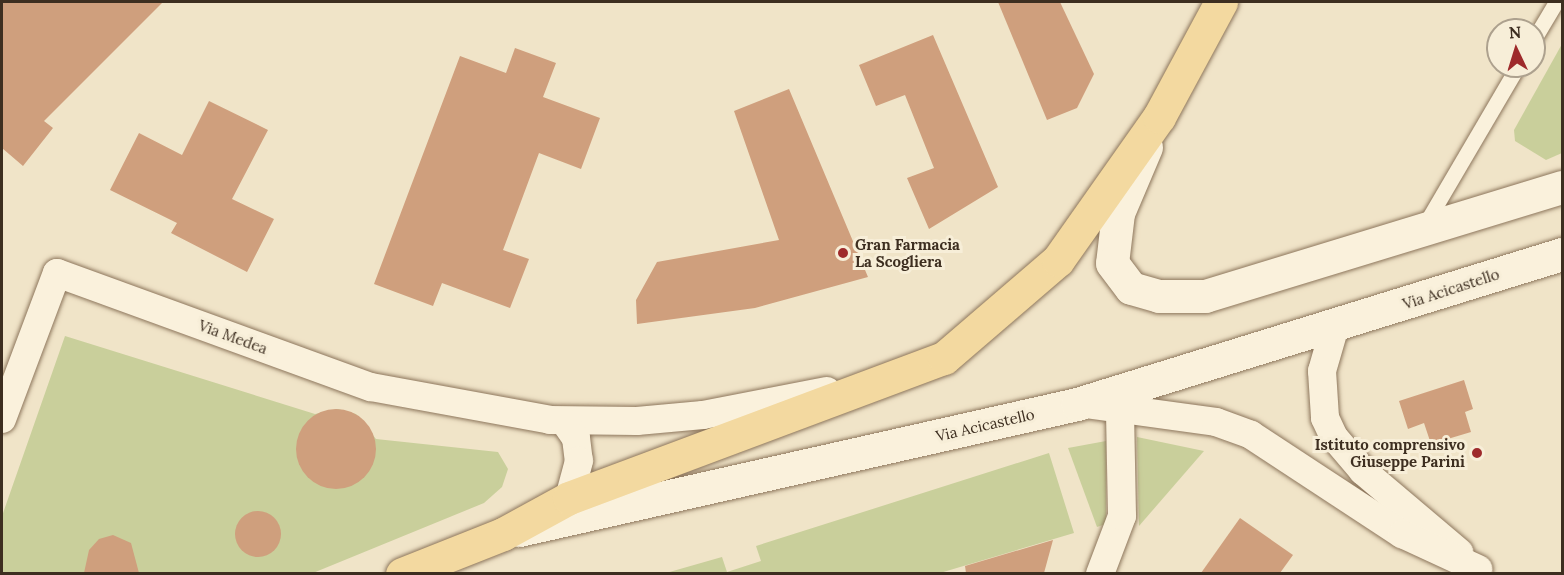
<!DOCTYPE html>
<html>
<head>
<meta charset="utf-8">
<style>
	body { margin:0 }
	#map { position:relative; width:1564px; height:575px; overflow:hidden; background:#f0e4c8; font-family:Lora,serif }
	div>[style] { position:absolute }
	.green>* { inset:0; background:#c9cf9b }
	.building>* { inset:0; background:#cf9f7d }
	.round { border-radius:50% }
	.roads { filter:drop-shadow(0 0 2px #8d765c) drop-shadow(0 0 2px #8d765c) }
	.service>* { height:15px; margin:-7.5px; padding:0 7.5px; transform-origin:7.5px; border-radius:7.5px; background:#faf1dc }
	.minor>* { height:28px; margin:-14px; padding:0 14px; transform-origin:14px; border-radius:14px; background:#faf1dc }
	.secondary>* { height:33px; margin:-16.5px; padding:0 16.5px; transform-origin:16.5px; border-radius:16.5px; background:#faf1dc }
	.primary>* { height:33px; margin:-16.5px; padding:0 16.5px; transform-origin:16.5px; border-radius:16.5px; background:#f3d9a0 }
	.dots>* { width:16px; height:16px; translate:-50% -50%; box-sizing:border-box; border:3px solid #f7eed8; border-radius:50% }
	span { translate:-50% -50%; white-space:nowrap; text-align:center; line-height:1.15; -webkit-text-stroke:6px #f7eed8; paint-order:stroke }
	.poi-label { font-size:15px; color:#3d2e20; font-weight:700 }
	.left { translate:0 -50%; text-align:left }
	.right { translate:-100% -50%; text-align:right }
	.street-label { font-size:15px; color:#3d2e20 }
	.frame { position:absolute; inset:0; border:3px solid #3d2e20; pointer-events:none }
	.north { position:absolute; left:1486px; top:18px; width:60px; height:60px; box-sizing:border-box; background:#f7eed8; border:2px solid #ada18e; border-radius:50%; rotate:356deg; font-size:16px; font-weight:700; line-height:24px; text-align:center; color:#3d2e20 }
	.north::after { content:''; display:block; margin:auto; width:21px; height:27px; background:#9e2a2b; clip-path:polygon(50% 0,100% 100%,50% 72%,0 100%) }
</style>
</head>
<body>
<div id="map">
	<div class="green">
		<div style="clip-path:polygon(1562px 44px,1562px 153px,1546px 160px,1515px 141px,1514px 130px)"></div>
		<div style="clip-path:polygon(65px 336px,315px 414px,338px 409px,356px 414px,376px 439px,498px 452px,508px 469px,502px 487px,484px 503px,313px 573px,2px 574px,2px 516px)"></div>
		<div style="clip-path:polygon(1137px 437px,1204px 451px,1139px 526px)"></div>
		<div style="clip-path:polygon(1106px 441px,1106px 524px,1097px 527px,1068px 448px)"></div>
		<div style="clip-path:polygon(1049px 453px,1074px 533px,940px 573px,666px 573px,722px 557px,727px 572px,761px 561px,756px 546px)"></div>
	</div>
	<div class="building">
		<div style="clip-path:polygon(2px 2px,163px 2px,44px 121px,53px 128px,23px 166px,2px 148px)"></div>
		<div style="clip-path:polygon(998px 2px,1060px 2px,1094px 74px,1077px 108px,1047px 120px)"></div>
		<div style="clip-path:polygon(933px 35px,998px 187px,929px 229px,907px 178px,934px 168px,905px 95px,876px 106px,859px 65px)"></div>
		<div style="clip-path:polygon(515px 48px,556px 63px,543px 97px,600px 118px,581px 169px,539px 153px,503px 250px,529px 259px,510px 308px,442px 283px,433px 306px,374px 284px,460px 56px,506px 73px)"></div>
		<div style="clip-path:polygon(789px 89px,868px 277px,755px 308px,637px 324px,636px 300px,657px 262px,779px 240px,734px 111px)"></div>
		<div style="clip-path:polygon(209px 101px,268px 130px,232px 199px,274px 219px,247px 272px,171px 233px,177px 223px,110px 190px,139px 133px,182px 155px)"></div>
		<div style="clip-path:polygon(1464px 380px,1473px 409px,1465px 412px,1471px 432px,1431px 444px,1424px 423px,1408px 429px,1399px 401px)"></div>
		<div class="round" style="left:296px;top:409px;width:80px;height:80px"></div>
		<div class="round" style="left:235px;top:511px;width:46px;height:46px"></div>
		<div style="clip-path:polygon(1240px 518px,1293px 555px,1280px 573px,1201px 573px)"></div>
		<div style="clip-path:polygon(113px 535px,131px 543px,139px 573px,84px 573px,89px 550px,99px 539px)"></div>
		<div style="clip-path:polygon(1053px 540px,1044px 573px,966px 573px,965px 566px)"></div>
	</div>
	<div class="roads">
		<div class="service">
			<div style="left:1534px;top:39px;width:43px;rotate:-59.3deg"></div>
			<div style="left:1424px;top:226px;width:186px;rotate:-59.6deg"></div>
		</div>
		<div class="minor">
			<div style="left:1335px;top:326px;width:47px;rotate:106.1deg"></div>
			<div style="left:1322px;top:371px;width:47px;rotate:86.3deg"></div>
			<div style="left:1325px;top:418px;width:21px;rotate:65deg"></div>
			<div style="left:1334px;top:437px;width:45px;rotate:49.5deg"></div>
			<div style="left:1363px;top:471px;width:126px;rotate:40.2deg"></div>
			<div style="left:1085px;top:404px;width:132px;rotate:7.8deg"></div>
			<div style="left:1216px;top:422px;width:37px;rotate:20deg"></div>
			<div style="left:1251px;top:435px;width:181px;rotate:33.3deg"></div>
			<div style="left:1402px;top:534px;width:84px;rotate:24.7deg"></div>
			<div style="left:2px;top:419px;width:156px;rotate:-69.4deg"></div>
			<div style="left:57px;top:273px;width:334px;rotate:20deg"></div>
			<div style="left:371px;top:387px;width:182px;rotate:10.4deg"></div>
			<div style="left:550px;top:420px;width:87px;rotate:0.7deg"></div>
			<div style="left:637px;top:421px;width:66px;rotate:-5.2deg"></div>
			<div style="left:703px;top:415px;width:126px;rotate:-11deg"></div>
			<div style="left:564px;top:421px;width:21px;rotate:55deg"></div>
			<div style="left:576px;top:438px;width:23px;rotate:83deg"></div>
			<div style="left:579px;top:461px;width:38px;rotate:105deg"></div>
			<div style="left:1100px;top:574px;width:62px;rotate:-69.2deg"></div>
			<div style="left:1122px;top:516px;width:109px;rotate:-91.1deg"></div>
		</div>
		<div class="secondary">
			<div style="left:1146px;top:147px;width:72px;rotate:113deg"></div>
			<div style="left:1118px;top:213px;width:50px;rotate:96.8deg"></div>
			<div style="left:1112px;top:263px;width:31px;rotate:53deg"></div>
			<div style="left:1131px;top:288px;width:29px;rotate:16deg"></div>
			<div style="left:1159px;top:296px;width:46px"></div>
			<div style="left:1205px;top:296px;width:373px;rotate:-17deg"></div>
			<div style="left:519px;top:530px;width:572px;rotate:-12.72deg"></div>
			<div style="left:1077px;top:404px;width:508px;rotate:-17.19deg"></div>
		</div>
		<div class="primary">
			<div style="left:402px;top:574px;width:109px;rotate:-21.6deg"></div>
			<div style="left:503px;top:534px;width:75px;rotate:-28.6deg"></div>
			<div style="left:569px;top:498px;width:400px;rotate:-20.5deg"></div>
			<div style="left:944px;top:358px;width:150px;rotate:-40.7deg"></div>
			<div style="left:1058px;top:260px;width:175px;rotate:-54.8deg"></div>
			<div style="left:1159px;top:117px;width:131px;rotate:-61.7deg"></div>
		</div>
	</div>
	<div class="dots">
		<div style="left:843px;top:253px;background:#9e2a2b"></div>
		<div style="left:1477px;top:453px;background:#9e2a2b"></div>
	</div>
	<div class="poi-label">
		<span class="left" style="left:855px;top:253px">Gran Farmacia<br>La Scogliera</span>
		<span class="right" style="left:1465px;top:453px">Istituto comprensivo<br>Giuseppe Parini</span>
	</div>
	<div class="street-label">
		<span style="left:1451px;top:289px;rotate:-18deg">Via Acicastello</span>
		<span style="left:233px;top:337px;rotate:20deg">Via Medea</span>
		<span style="left:985px;top:425px;rotate:-13deg">Via Acicastello</span>
	</div>
	<div class="frame"></div>
	<div class="north">N</div>
</div>
</body>
</html>
